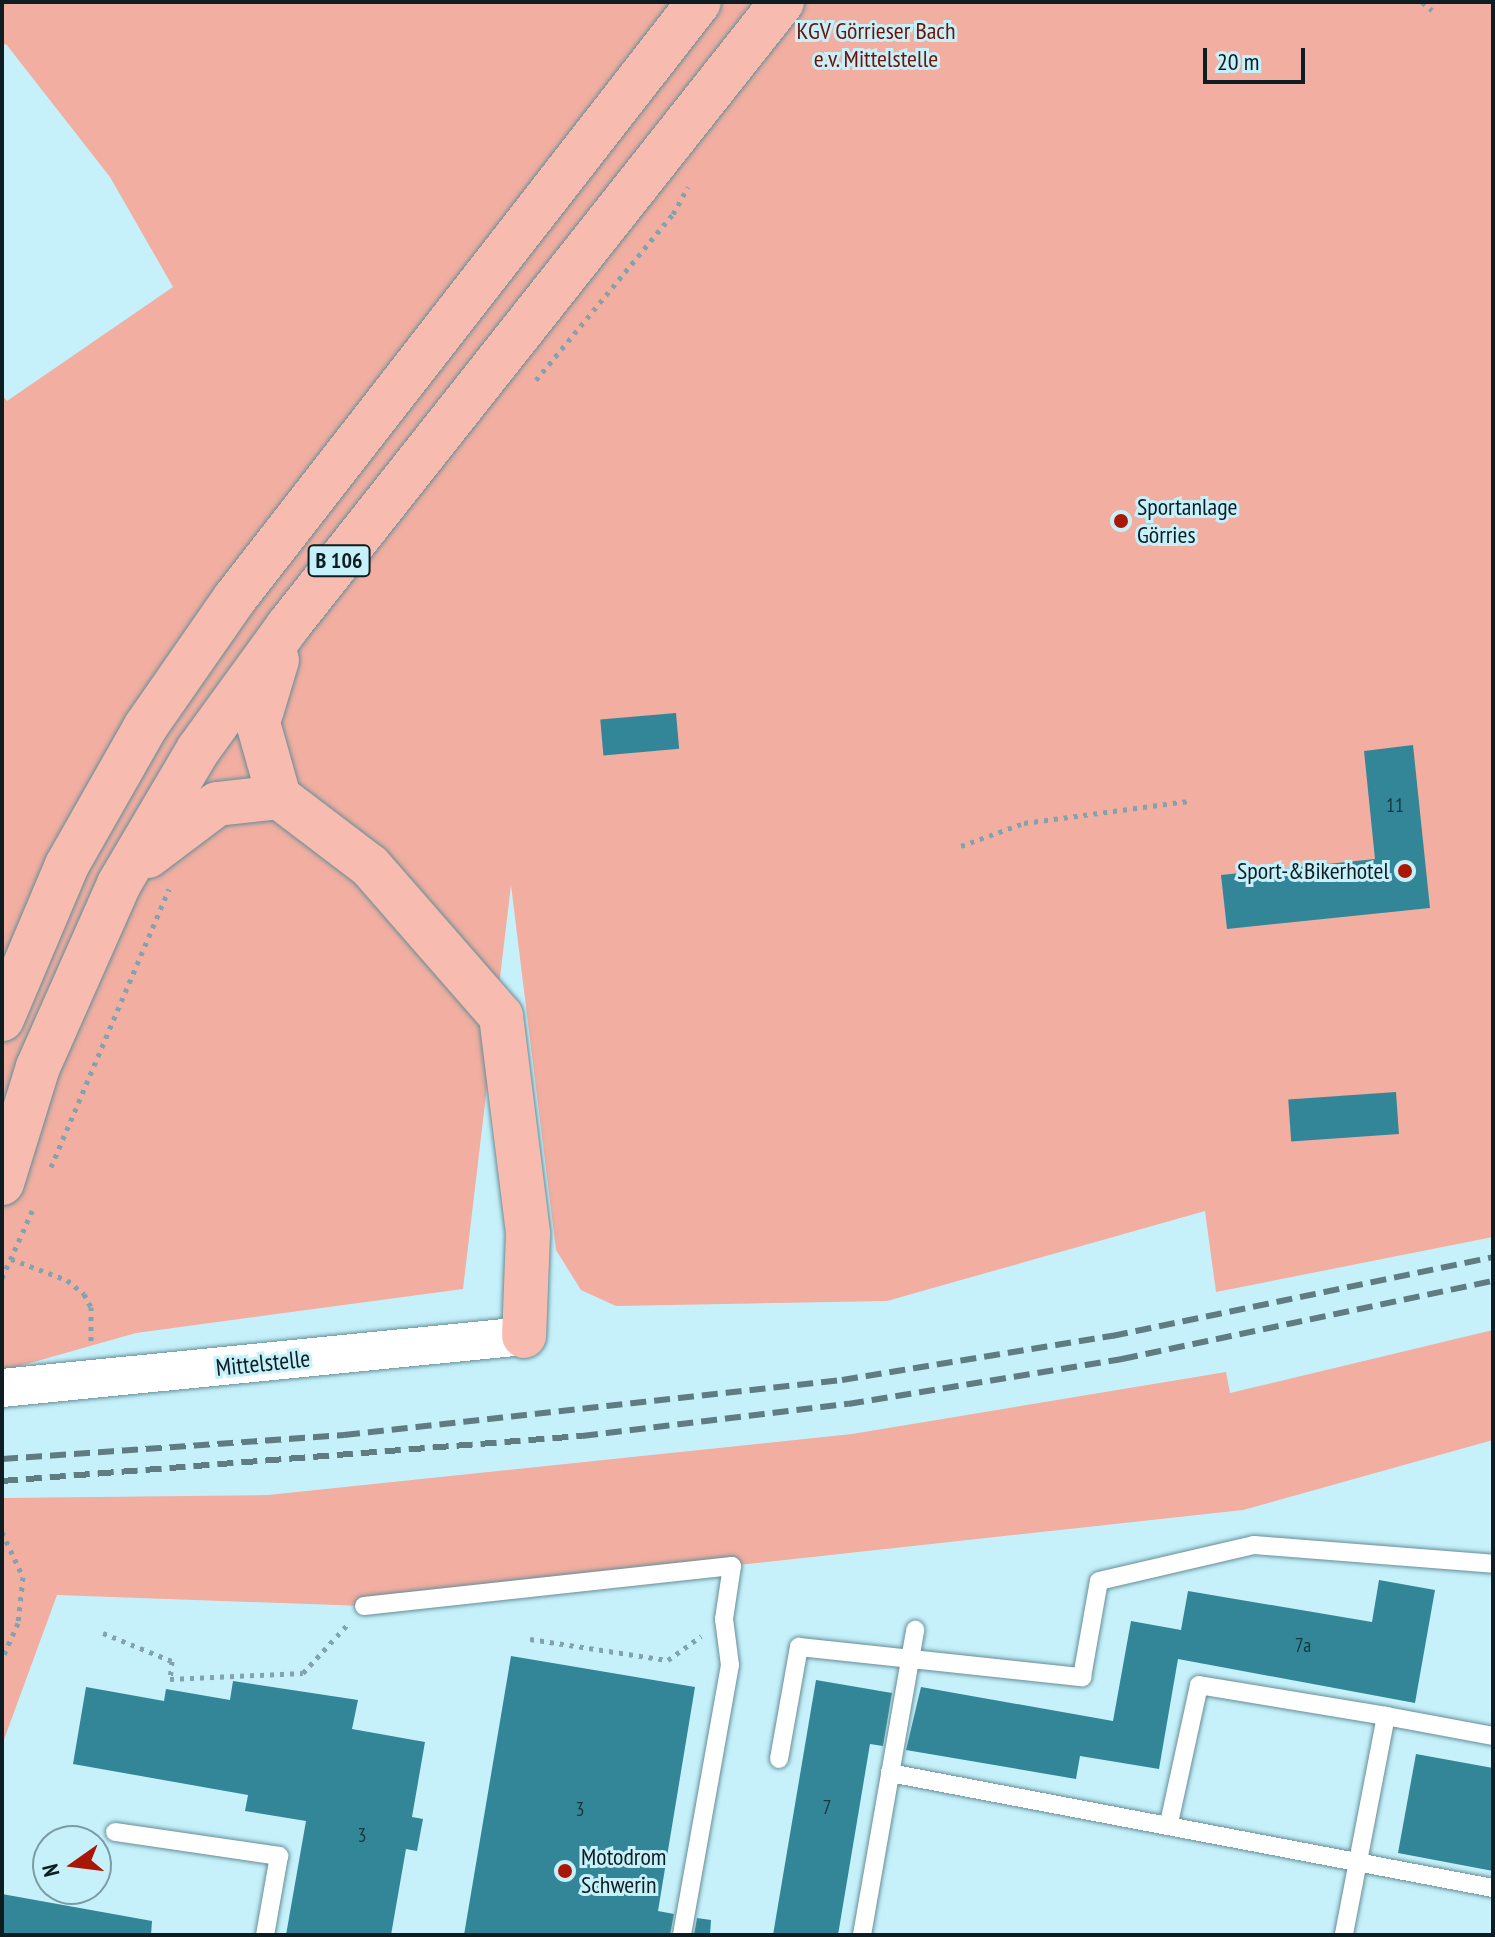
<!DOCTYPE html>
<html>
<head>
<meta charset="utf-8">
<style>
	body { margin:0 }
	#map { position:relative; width:1495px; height:1937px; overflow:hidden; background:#c6f1fb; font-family:"PT Sans Narrow",sans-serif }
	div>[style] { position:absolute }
	.green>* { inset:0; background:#f1aea1 }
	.building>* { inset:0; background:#338697; transform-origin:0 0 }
	.path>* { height:5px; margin-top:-2.5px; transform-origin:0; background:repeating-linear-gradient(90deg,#82a3ab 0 4px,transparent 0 10px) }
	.roads { filter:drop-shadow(0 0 2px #668e97) drop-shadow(0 0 2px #668e97) }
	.lane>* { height:18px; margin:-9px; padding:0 9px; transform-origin:9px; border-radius:9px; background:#fff }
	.street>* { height:38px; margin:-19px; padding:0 19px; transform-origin:19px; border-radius:19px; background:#fff }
	.highway>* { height:44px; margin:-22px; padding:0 22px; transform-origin:22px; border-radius:22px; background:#f7bbb0 }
	.rail>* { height:6px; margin-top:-3px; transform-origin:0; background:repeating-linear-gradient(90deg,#607c83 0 16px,transparent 0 24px) }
	.dots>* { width:22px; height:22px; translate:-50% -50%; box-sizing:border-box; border:4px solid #c6f1fb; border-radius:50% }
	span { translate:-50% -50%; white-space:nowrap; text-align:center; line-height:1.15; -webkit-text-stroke:6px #c6f1fb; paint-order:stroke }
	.number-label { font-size:20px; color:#16373e }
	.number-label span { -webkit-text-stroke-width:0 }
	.shield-label span { padding:2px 6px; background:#c6f1fb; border:2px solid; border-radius:6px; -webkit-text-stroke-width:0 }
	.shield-label { font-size:22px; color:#0d1d21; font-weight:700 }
	.park-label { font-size:24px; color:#721004 }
	.poi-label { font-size:24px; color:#0d1d21 }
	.left { translate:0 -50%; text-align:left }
	.right { translate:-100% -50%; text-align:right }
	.street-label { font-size:24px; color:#0d1d21 }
	.frame { position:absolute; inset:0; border:4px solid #0d1d21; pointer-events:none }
	.north { position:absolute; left:32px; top:1825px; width:80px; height:80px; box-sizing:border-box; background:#c6f1fb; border:2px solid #7c9ca4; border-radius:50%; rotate:256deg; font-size:22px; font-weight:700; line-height:32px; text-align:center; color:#0d1d21 }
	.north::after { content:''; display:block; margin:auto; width:28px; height:36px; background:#a91804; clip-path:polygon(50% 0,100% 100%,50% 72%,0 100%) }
	.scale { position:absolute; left:1203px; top:48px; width:102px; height:36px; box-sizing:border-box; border:4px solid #0d1d21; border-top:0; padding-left:10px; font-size:24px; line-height:28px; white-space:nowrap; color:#0d1d21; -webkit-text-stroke:6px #c6f1fb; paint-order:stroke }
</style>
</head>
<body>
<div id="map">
	<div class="green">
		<div style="clip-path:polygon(2px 2px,1493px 2px,1493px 1237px,1216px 1292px,1205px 1211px,887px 1301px,616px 1306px,581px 1290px,556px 1250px,511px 885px,463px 1289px,136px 1333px,2px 1371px,2px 395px,7px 401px,173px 287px,110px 177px,6px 44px,2px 46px)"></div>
		<div style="clip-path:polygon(1493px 1330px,1493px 1440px,1243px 1510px,364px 1606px,57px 1595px,2px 1745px,2px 1498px,268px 1495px,852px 1434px,1226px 1372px,1230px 1393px)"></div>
	</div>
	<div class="building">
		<div style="left:676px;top:713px;width:36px;height:76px;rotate:85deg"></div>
		<div style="clip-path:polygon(1413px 745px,1430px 908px,1227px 929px,1221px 875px,1375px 859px,1364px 751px)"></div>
		<div style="left:1396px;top:1092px;width:42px;height:108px;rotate:86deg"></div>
		<div style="clip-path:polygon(1379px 1580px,1435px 1590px,1415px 1703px,1178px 1659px,1159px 1769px,1080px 1756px,1076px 1779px,906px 1750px,921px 1687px,1113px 1721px,1131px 1621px,1181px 1630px,1188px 1591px,1372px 1622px)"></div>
		<div style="clip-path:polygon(511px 1656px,695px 1687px,658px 1911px,674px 1914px,670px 1935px,464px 1935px)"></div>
		<div style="clip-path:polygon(816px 1680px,892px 1693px,883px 1746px,870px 1744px,838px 1935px,773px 1935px)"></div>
		<div style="clip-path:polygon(233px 1681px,358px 1700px,352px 1729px,425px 1742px,412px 1817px,423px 1819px,417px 1851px,406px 1849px,391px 1935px,286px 1935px,306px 1821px,245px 1811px,248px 1795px,73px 1764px,86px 1687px,164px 1701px,166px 1689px,230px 1700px)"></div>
		<div style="clip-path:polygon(1416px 1754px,1493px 1768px,1493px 1871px,1398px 1853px)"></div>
		<div style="clip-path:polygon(2px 1894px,152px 1921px,151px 1935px,2px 1935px)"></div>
		<div style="clip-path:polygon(697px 1918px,711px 1920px,710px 1935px,694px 1935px)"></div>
	</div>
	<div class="path">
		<div style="left:1422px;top:2px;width:13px;rotate:39deg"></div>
		<div style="left:536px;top:380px;width:215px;rotate:-50.5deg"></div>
		<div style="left:673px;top:214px;width:31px;rotate:-61deg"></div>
		<div style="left:961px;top:846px;width:67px;rotate:-20.1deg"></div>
		<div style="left:1024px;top:823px;width:166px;rotate:-7.6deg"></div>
		<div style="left:51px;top:1167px;width:302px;rotate:-67deg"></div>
		<div style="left:11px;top:1259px;width:60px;rotate:20.6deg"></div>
		<div style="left:67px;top:1280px;width:22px;rotate:39deg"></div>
		<div style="left:84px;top:1294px;width:15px;rotate:62deg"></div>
		<div style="left:91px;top:1307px;width:37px;rotate:90deg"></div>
		<div style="left:2px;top:1278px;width:76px;rotate:-65.8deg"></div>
		<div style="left:2px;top:1532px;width:50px;rotate:65deg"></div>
		<div style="left:23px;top:1577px;width:46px;rotate:96.2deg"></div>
		<div style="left:18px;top:1623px;width:39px;rotate:114deg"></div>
		<div style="left:103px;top:1633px;width:74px;rotate:22.1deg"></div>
		<div style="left:172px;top:1661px;width:18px;rotate:96deg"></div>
		<div style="left:170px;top:1679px;width:133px;rotate:-2.6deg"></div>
		<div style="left:303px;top:1673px;width:65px;rotate:-47.5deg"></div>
		<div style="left:530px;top:1639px;width:140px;rotate:8.7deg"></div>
		<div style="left:668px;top:1660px;width:41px;rotate:-36deg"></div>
	</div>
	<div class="roads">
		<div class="lane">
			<div style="left:364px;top:1606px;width:370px;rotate:-6.2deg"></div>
			<div style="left:732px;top:1566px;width:54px;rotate:98.6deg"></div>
			<div style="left:724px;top:1619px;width:46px;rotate:82.6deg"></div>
			<div style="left:730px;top:1665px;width:274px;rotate:100.1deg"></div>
			<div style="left:1386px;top:1716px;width:109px;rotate:10.6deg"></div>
			<div style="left:779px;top:1759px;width:114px;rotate:-79.9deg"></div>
			<div style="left:799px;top:1647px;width:285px;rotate:6.1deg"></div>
			<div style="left:1082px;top:1677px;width:97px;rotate:-80deg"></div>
			<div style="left:1099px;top:1581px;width:159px;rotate:-13.1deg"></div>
			<div style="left:1254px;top:1545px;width:240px;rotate:4.5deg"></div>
			<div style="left:890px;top:1773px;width:614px;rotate:10.8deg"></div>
			<div style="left:1169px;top:1823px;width:141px;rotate:-77.7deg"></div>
			<div style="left:1199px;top:1685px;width:190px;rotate:9.4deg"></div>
			<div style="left:1386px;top:1716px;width:223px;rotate:100.9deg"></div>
			<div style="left:115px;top:1832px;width:166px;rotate:8.3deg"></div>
			<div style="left:279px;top:1856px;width:80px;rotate:100deg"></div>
			<div style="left:862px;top:1935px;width:310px;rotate:-80.1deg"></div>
		</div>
		<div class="street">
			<div style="left:2px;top:1388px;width:525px;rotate:-5.69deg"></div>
		</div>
		<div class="highway">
			<div style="left:277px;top:660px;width:66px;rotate:106.8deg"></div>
			<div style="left:258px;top:723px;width:77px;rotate:74.2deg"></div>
			<div style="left:279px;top:797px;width:114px;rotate:37.2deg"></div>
			<div style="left:370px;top:866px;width:199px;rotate:48.9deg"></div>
			<div style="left:501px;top:1016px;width:220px;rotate:82.9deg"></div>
			<div style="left:528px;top:1234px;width:102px;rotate:92.2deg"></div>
			<div style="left:148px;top:856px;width:86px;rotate:-37deg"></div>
			<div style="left:217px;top:804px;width:62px;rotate:-6.4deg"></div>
			<div style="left:2px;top:1019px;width:167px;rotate:-67.1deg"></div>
			<div style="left:67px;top:865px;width:160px;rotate:-60.4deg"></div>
			<div style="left:146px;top:726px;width:156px;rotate:-55.2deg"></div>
			<div style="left:235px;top:598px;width:755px;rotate:-52.1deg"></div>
			<div style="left:2px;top:1183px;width:121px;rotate:-72.8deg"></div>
			<div style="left:38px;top:1067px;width:200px;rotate:-66.1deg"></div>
			<div style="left:119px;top:884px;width:156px;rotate:-59.5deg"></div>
			<div style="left:198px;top:750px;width:153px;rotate:-54deg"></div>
			<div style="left:288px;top:626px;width:796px;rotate:-51.63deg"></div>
		</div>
	</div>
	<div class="rail">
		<div style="left:2px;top:1459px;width:343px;rotate:-4deg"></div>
		<div style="left:344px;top:1435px;width:501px;rotate:-6.3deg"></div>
		<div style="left:842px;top:1380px;width:274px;rotate:-9.3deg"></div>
		<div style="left:1112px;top:1336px;width:389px;rotate:-11.7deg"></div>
		<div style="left:2px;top:1481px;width:582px;rotate:-4.44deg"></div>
		<div style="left:582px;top:1436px;width:268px;rotate:-6.9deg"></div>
		<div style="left:848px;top:1404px;width:278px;rotate:-9.3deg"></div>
		<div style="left:1122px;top:1359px;width:379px;rotate:-11.9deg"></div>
	</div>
	<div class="dots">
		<div style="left:1121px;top:521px;background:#a91804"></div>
		<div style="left:1405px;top:871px;background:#a91804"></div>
		<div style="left:565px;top:1871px;background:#a91804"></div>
	</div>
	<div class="number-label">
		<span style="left:1395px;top:805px">11</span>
		<span style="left:1303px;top:1645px">7a</span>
		<span style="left:827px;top:1807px">7</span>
		<span style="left:580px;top:1809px">3</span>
		<span style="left:362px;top:1835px">3</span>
	</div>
	<div class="shield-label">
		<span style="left:339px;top:561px">B 106</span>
	</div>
	<div class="park-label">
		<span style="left:876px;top:45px">KGV Görrieser Bach<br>e.v. Mittelstelle</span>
	</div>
	<div class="poi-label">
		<span class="left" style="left:1137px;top:521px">Sportanlage<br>Görries</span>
		<span class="right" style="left:1389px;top:871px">Sport-&amp;Bikerhotel</span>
		<span class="left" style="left:581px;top:1871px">Motodrom<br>Schwerin</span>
	</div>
	<div class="street-label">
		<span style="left:263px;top:1363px;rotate:-6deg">Mittelstelle</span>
	</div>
	<div class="frame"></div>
	<div class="north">N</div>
	<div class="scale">20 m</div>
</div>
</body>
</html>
